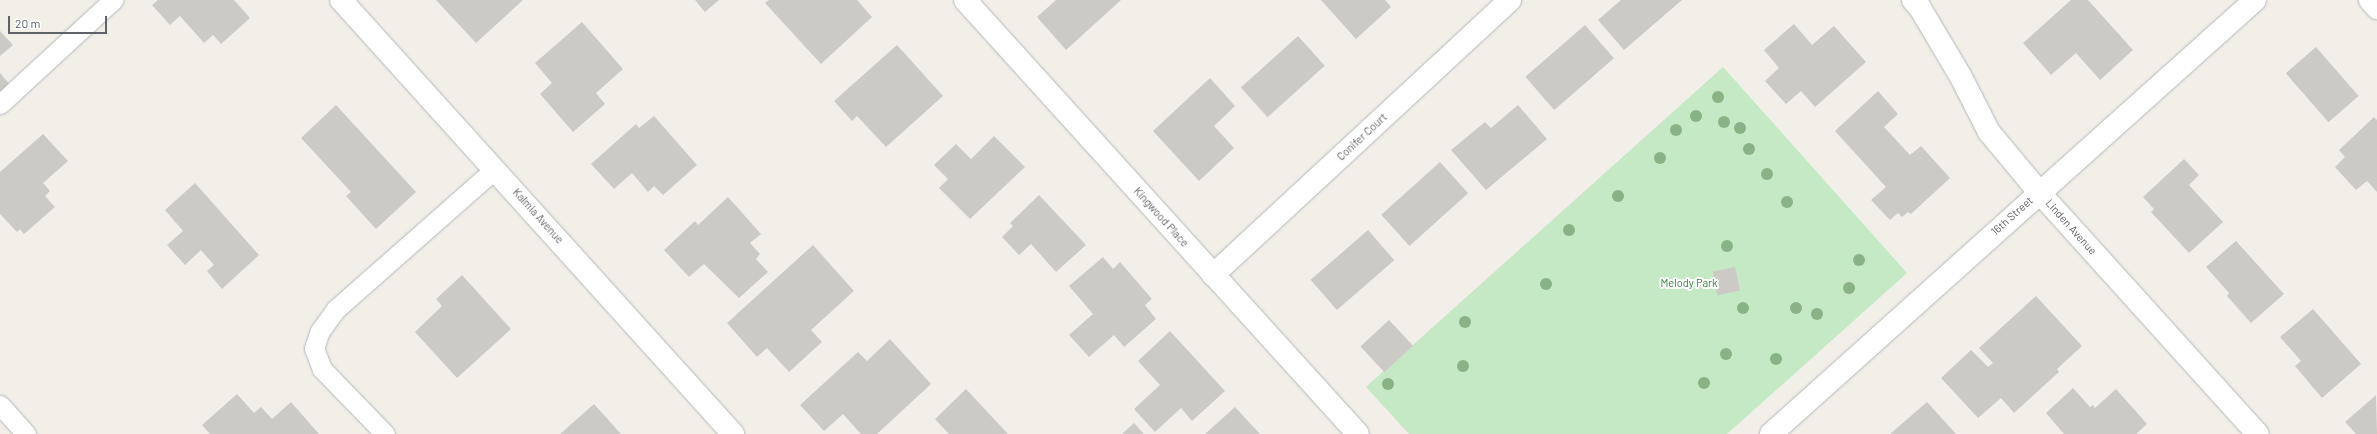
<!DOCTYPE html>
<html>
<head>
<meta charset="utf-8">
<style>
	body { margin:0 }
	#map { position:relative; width:2377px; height:434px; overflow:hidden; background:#f1efe8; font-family:Barlow,sans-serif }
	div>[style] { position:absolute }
	.green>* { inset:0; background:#c5e8c5 }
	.building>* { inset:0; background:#cccac5; transform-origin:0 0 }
	.roads { filter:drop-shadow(0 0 1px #b5b8bc) drop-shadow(0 0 1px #b5b8bc) }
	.lane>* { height:19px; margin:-9.5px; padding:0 9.5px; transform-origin:9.5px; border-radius:9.5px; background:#fff }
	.street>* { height:22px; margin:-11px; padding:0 11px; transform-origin:11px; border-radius:11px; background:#fff }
	.trees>* { width:12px; height:12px; margin:-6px; border-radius:50%; background:#89b387 }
	span { translate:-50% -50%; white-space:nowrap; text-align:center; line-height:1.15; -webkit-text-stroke:4px #fff; paint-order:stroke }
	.street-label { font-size:11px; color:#5f6368 }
	.park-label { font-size:11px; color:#348238 }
	.scale { position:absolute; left:8px; top:16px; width:99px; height:18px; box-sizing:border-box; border:2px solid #5f6368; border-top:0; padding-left:5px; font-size:12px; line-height:14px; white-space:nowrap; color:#5f6368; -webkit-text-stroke:3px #fff; paint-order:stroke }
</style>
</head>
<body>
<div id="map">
	<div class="green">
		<div style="clip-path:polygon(1723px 67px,1907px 273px,1727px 434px,1409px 434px,1366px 387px)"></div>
	</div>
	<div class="building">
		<div style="clip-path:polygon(158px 0,234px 0,250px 18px,221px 44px,213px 35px,204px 43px,180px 16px,170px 25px,152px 5px)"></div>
		<div style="clip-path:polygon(436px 0,523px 0,476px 43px)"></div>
		<div style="clip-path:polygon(695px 0,719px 0,705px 12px)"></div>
		<div style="clip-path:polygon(769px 0,857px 0,872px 17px,821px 64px,765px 3px)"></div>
		<div style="clip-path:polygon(1056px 0,1121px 0,1066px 50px,1037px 17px)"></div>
		<div style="clip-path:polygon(1321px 0,1385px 0,1391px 7px,1356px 39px)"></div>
		<div style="clip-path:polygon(1621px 0,1682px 0,1624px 50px,1598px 20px)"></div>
		<div style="clip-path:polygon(2071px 0,2088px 0,2133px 50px,2100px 80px,2076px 53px,2051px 75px,2023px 43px)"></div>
		<div style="clip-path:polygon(582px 22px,623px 69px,596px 93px,605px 104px,573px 132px,540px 94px,552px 83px,535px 63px)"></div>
		<div style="clip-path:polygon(1794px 24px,1812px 45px,1834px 26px,1866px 62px,1815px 107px,1801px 91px,1786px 104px,1765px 81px,1779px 68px,1764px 50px)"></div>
		<div style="left:1585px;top:25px;width:44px;height:79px;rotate:49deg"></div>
		<div style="clip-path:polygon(0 31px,13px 45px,0 56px)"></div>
		<div style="left:1298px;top:36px;width:40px;height:77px;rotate:48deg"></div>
		<div style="clip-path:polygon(897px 45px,943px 96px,886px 147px,857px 116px,852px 121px,834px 101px)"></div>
		<div style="left:2316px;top:47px;width:65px;height:40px;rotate:49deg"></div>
		<div style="clip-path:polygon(0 73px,11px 86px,0 95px)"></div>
		<div style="clip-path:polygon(1210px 78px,1235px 106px,1214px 126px,1234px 148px,1199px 181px,1153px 131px)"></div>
		<div style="clip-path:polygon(1878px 91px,1898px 114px,1884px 127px,1910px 155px,1921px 146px,1950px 178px,1911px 214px,1908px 212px,1902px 217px,1898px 213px,1890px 220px,1871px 200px,1886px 187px,1835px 131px)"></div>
		<div style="clip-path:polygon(336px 105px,416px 192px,376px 229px,346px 196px,351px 192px,301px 138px)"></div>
		<div style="clip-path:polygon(1518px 105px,1547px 139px,1486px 190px,1451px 150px,1485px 122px,1491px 128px)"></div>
		<div style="clip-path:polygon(654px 116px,697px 165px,663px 195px,654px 186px,648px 192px,632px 173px,614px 189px,591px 164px,636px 124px,639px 128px)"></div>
		<div style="clip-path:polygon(2374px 117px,2377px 120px,2377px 192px,2367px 181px,2356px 190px,2335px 167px,2345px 157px,2339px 150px)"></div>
		<div style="clip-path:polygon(43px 134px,68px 161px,43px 183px,50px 191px,45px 196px,55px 207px,24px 234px,20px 229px,17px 232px,0 214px,0 172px)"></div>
		<div style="clip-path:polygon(994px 136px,1025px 167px,970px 219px,939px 188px,948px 179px,934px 165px,956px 144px,971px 159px)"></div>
		<div style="clip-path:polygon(2184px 159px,2199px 175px,2189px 185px,2223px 222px,2189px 253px,2151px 212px,2154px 209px,2143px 197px)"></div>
		<div style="left:1440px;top:162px;width:42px;height:79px;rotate:48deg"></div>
		<div style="clip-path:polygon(195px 183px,259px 255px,222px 289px,207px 271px,214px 265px,201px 250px,185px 265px,167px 245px,183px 231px,165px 210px)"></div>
		<div style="clip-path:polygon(1039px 195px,1086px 245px,1056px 272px,1031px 244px,1019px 255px,1002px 237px,1013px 226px,1010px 223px)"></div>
		<div style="clip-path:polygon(728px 197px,761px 234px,750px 243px,760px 254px,756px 259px,768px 272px,739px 298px,704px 264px,689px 277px,664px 250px,695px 221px,698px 225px)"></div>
		<div style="left:1368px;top:230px;width:40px;height:76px;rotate:49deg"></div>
		<div style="clip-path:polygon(2236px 241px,2284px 294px,2251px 323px,2227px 296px,2229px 293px,2206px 267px)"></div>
		<div style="clip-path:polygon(813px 245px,854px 291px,811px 330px,822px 342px,789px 372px,767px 348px,757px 357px,727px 323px)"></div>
		<div style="clip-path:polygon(1103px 257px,1113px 269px,1120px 262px,1152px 299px,1145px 305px,1156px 319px,1124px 347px,1114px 335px,1089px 357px,1069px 335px,1093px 314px,1069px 286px)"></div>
		<div style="left:1735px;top:267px;width:24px;height:23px;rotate:78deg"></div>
		<div style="clip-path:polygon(462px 275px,511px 329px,457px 378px,415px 332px,442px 306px,436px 299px)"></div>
		<div style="clip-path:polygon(2036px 296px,2082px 346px,2057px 369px,2059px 372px,2014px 413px,2001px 398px,1978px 418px,1941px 378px,1971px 350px,1988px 367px,1993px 363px,1979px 348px)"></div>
		<div style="clip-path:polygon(2313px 309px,2361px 364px,2322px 398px,2295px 366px,2301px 361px,2280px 337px)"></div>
		<div style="left:1389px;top:320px;width:35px;height:39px;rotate:47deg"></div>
		<div style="clip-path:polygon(1170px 331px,1225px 391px,1192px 421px,1181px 408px,1155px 432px,1134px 409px,1160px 385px,1138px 361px)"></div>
		<div style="clip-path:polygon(890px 339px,931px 384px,877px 434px,861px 434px,843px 414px,824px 431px,800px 405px,858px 352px,867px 361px)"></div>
		<div style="clip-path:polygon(2073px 388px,2090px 407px,2093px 405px,2095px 408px,2116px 389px,2147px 424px,2136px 434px,2064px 434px,2046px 413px)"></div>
		<div style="clip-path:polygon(966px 389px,1008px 434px,949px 434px,935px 419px)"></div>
		<div style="clip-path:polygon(237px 394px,254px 413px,261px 407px,272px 419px,291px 402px,319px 434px,210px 434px,202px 425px)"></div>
		<div style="clip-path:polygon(2376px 395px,2377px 434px,2356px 434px,2345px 422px)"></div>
		<div style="clip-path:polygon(1927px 402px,1956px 434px,1890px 434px)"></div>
		<div style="clip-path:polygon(594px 404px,621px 434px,560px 434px)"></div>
		<div style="clip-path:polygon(1235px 407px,1260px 434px,1205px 434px)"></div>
		<div style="clip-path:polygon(1134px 423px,1144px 434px,1122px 434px)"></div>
	</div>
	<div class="roads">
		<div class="lane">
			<div style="left:0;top:104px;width:154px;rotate:-42.6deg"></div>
			<div style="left:0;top:405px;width:39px;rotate:48deg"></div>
			<div style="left:385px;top:434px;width:91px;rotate:-134.1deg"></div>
			<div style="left:322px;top:369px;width:22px;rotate:-111deg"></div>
			<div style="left:314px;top:348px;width:18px;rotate:-71deg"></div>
			<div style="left:320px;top:331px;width:27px;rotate:-54deg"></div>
			<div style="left:336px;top:309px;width:212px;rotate:-41.4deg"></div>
		</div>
		<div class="street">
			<div style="left:341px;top:0;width:585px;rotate:47.91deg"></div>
			<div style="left:965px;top:0;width:585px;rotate:47.84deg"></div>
			<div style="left:1913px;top:0;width:11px;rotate:49deg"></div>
			<div style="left:1920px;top:8px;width:80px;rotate:59.3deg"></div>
			<div style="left:1961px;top:77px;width:62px;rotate:63deg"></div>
			<div style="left:1989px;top:132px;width:78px;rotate:50.2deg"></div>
			<div style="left:2039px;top:192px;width:326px;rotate:47.9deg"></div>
			<div style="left:2370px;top:0;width:11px;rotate:49deg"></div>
			<div style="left:1213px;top:275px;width:405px;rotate:-42.8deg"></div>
			<div style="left:1771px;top:434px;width:650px;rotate:-41.88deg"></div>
		</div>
	</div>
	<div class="trees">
		<div style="left:1718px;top:97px"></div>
		<div style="left:1696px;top:116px"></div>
		<div style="left:1724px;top:122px"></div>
		<div style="left:1740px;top:128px"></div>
		<div style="left:1676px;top:130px"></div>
		<div style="left:1749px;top:149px"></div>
		<div style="left:1660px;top:158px"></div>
		<div style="left:1767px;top:174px"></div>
		<div style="left:1618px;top:196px"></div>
		<div style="left:1787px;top:202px"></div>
		<div style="left:1569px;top:230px"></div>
		<div style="left:1727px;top:246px"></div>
		<div style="left:1859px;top:260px"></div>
		<div style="left:1546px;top:284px"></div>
		<div style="left:1849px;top:288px"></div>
		<div style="left:1743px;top:308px"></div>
		<div style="left:1796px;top:308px"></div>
		<div style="left:1817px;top:314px"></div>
		<div style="left:1465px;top:322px"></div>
		<div style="left:1726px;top:354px"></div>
		<div style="left:1776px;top:359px"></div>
		<div style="left:1463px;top:366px"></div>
		<div style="left:1704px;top:383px"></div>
		<div style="left:1388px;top:384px"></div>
	</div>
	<div class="street-label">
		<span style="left:1362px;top:137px;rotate:-43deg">Conifer Court</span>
		<span style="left:538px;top:216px;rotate:48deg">Kalmia Avenue</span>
		<span style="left:2012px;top:216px;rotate:-42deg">16th Street</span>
		<span style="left:1161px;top:217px;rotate:48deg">Kingwood Place</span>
		<span style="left:2071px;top:227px;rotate:48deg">Linden Avenue</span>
	</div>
	<div class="park-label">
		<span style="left:1689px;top:283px">Melody Park</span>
	</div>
	<div class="scale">20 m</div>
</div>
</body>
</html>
